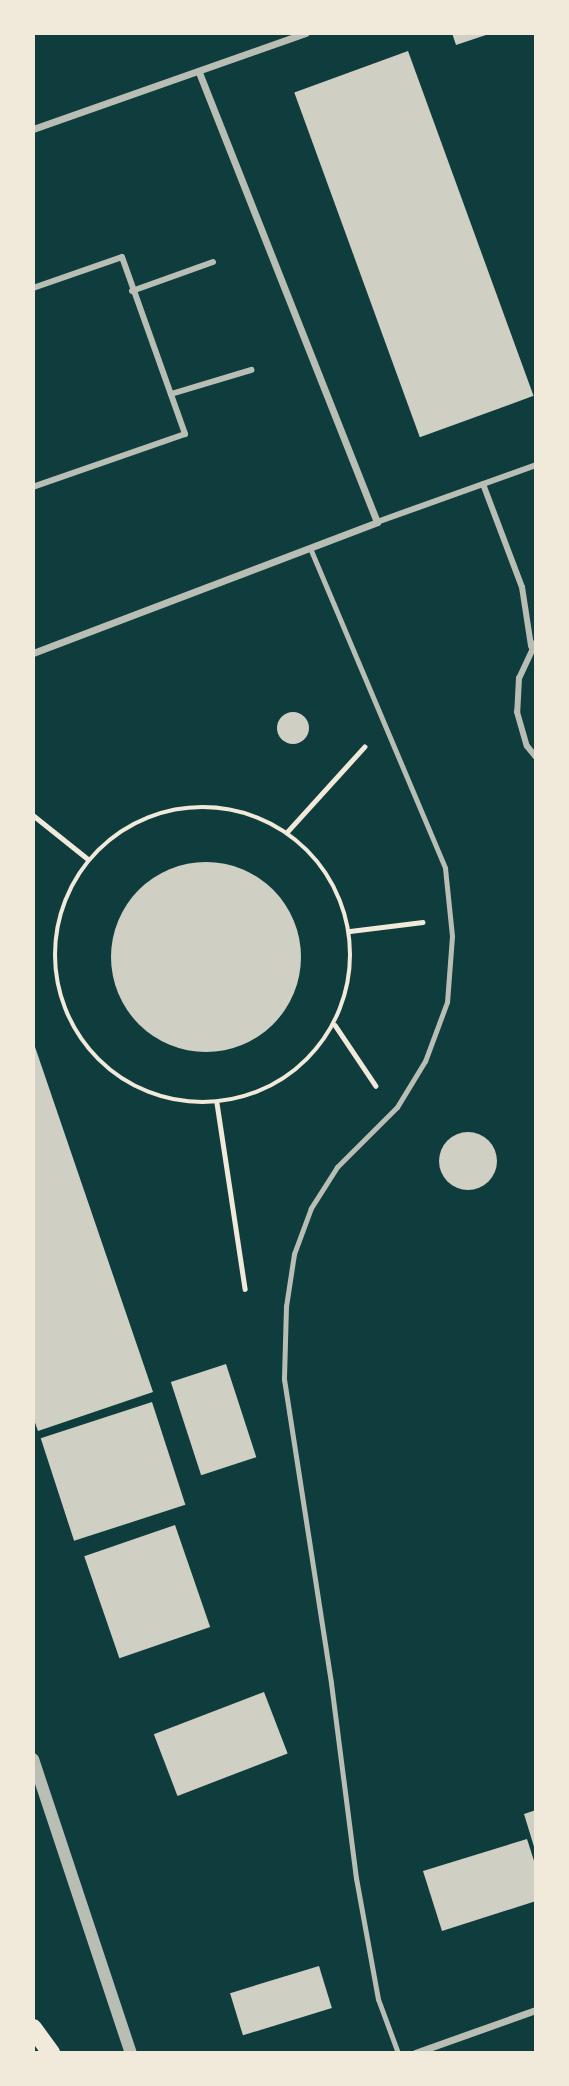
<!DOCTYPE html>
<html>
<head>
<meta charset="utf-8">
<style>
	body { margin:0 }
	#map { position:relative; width:569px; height:2086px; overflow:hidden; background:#0f3d3e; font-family:"Roboto Condensed",sans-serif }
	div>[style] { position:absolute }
	.building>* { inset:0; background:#cfcfc3; transform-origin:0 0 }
	.round { border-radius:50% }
	.path>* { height:4.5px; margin:-2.25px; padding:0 2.25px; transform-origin:2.25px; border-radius:2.25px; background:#f1e9da }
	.path>.ring { margin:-2.25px; padding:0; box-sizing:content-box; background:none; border:4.5px solid #f1e9da; border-radius:50% }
	.service>* { height:5px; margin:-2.5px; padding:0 2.5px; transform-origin:2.5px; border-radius:2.5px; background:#b8beb3 }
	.pedestrian>* { height:6px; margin:-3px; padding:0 3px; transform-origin:3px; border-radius:3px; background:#b8beb3 }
	.minor>* { height:7px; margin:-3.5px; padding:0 3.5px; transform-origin:3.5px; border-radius:3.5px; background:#b8beb3 }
	.tertiary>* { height:12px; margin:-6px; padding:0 6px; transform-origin:6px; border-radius:6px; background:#b8beb3 }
	.primary>* { height:18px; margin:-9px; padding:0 9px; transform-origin:9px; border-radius:9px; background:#f1e9da }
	span { translate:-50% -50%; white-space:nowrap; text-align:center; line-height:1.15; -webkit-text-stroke:7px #f1e9da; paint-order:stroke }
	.frame { position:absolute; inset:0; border:35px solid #f1e9da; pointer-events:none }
</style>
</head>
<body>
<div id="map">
	<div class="building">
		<div style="clip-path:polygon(452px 33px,489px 33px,489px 34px,456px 45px)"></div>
		<div style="left:408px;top:51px;width:367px;height:121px;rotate:70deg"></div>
		<div class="round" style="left:277px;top:712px;width:32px;height:32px"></div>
		<div class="round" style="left:111px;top:862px;width:190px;height:190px"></div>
		<div style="clip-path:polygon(34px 1044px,153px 1392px,38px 1431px,33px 1417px)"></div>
		<div class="round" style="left:439px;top:1132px;width:58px;height:58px"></div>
		<div style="left:226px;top:1364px;width:98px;height:58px;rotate:72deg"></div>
		<div style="left:152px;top:1402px;width:108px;height:117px;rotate:72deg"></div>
		<div style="left:175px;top:1525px;width:108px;height:96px;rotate:71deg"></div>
		<div style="left:264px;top:1692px;width:66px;height:118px;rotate:69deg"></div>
		<div style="clip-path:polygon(536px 1810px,536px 1850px,535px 1850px,524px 1814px)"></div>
		<div style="clip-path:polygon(527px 1839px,536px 1867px,536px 1901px,442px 1931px,423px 1871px)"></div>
		<div style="left:319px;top:1966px;width:44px;height:93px;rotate:73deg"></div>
	</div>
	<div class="path">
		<div class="ring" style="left:55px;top:807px;width:291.5px;height:291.5px"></div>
		<div style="left:33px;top:815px;width:70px;rotate:38.7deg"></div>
		<div style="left:287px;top:832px;width:115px;rotate:-47.8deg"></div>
		<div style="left:350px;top:931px;width:73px;rotate:-7.1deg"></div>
		<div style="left:335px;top:1025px;width:73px;rotate:56.1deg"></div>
		<div style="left:217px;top:1103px;width:188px;rotate:81.4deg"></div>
	</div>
	<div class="service">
		<div style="left:310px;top:548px;width:347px;rotate:67.1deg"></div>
		<div style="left:445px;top:868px;width:68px;rotate:84.1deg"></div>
		<div style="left:452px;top:936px;width:66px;rotate:94.3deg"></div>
		<div style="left:447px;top:1002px;width:63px;rotate:110.4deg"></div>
		<div style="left:425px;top:1061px;width:54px;rotate:121.3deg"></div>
		<div style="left:397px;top:1107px;width:85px;rotate:135deg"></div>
		<div style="left:337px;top:1167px;width:49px;rotate:122.4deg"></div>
		<div style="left:311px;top:1208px;width:49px;rotate:110.3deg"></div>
		<div style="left:294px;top:1254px;width:53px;rotate:98.7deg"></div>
		<div style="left:286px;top:1306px;width:73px;rotate:91.6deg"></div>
		<div style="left:284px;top:1379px;width:308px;rotate:81.2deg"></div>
		<div style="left:331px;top:1683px;width:197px;rotate:82.7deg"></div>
		<div style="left:356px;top:1878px;width:123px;rotate:79.7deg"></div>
		<div style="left:378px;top:1999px;width:58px;rotate:69.7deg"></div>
	</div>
	<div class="pedestrian">
		<div style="left:33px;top:288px;width:94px;rotate:-19.2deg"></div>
		<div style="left:122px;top:257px;width:188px;rotate:70.4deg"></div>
		<div style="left:185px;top:434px;width:161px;rotate:160.8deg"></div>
		<div style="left:132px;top:291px;width:86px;rotate:-19.7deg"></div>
		<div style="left:171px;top:394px;width:84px;rotate:-16.7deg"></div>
		<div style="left:483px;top:484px;width:110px;rotate:69.3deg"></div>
		<div style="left:522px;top:587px;width:60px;rotate:81.3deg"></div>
		<div style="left:377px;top:522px;width:169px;rotate:-19.7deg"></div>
		<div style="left:536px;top:642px;width:40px;rotate:115deg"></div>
		<div style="left:519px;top:678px;width:34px;rotate:93deg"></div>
		<div style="left:517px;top:712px;width:35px;rotate:74deg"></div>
		<div style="left:527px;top:746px;width:14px;rotate:51deg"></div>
	</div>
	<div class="minor">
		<div style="left:33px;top:129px;width:289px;rotate:-19.4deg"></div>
		<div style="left:33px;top:653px;width:368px;rotate:-20.8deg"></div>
		<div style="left:377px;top:522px;width:485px;rotate:-111.6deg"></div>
		<div style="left:415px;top:2053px;width:128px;rotate:-19.6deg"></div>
	</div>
	<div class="tertiary">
		<div style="left:33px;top:1759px;width:310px;rotate:71.6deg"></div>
	</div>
	<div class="primary">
		<div style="left:33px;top:2028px;width:31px;rotate:54deg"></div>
	</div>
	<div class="frame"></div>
</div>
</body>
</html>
